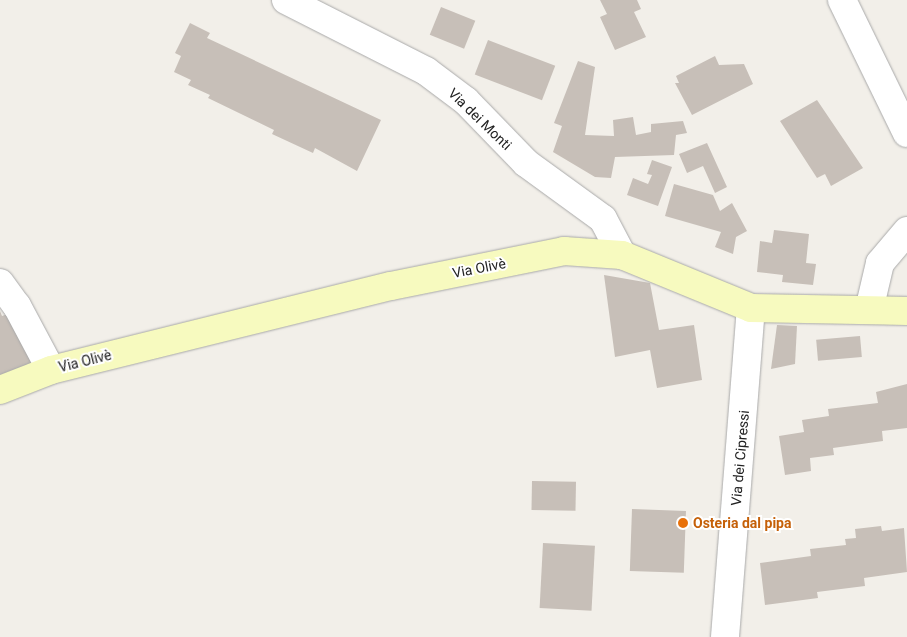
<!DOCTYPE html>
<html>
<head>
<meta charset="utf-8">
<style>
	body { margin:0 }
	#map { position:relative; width:907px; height:637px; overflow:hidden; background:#f2efe9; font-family:Roboto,sans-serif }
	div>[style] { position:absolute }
	.building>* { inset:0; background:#c7bfb8; transform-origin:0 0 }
	.roads { filter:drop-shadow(0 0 1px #a9a9a9) drop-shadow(0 0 1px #a9a9a9) }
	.street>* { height:28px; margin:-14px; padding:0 14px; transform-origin:14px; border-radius:14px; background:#fff }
	.secondary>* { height:28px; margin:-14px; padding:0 14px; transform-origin:14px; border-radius:14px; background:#f7fabf }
	.dots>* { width:14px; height:14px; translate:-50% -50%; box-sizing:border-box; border:2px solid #fff; border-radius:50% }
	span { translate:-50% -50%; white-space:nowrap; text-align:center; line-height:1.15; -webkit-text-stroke:4px #fff; paint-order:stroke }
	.street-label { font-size:14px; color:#222 }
	.food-label { font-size:14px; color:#c56008; font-weight:700 }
	.left { translate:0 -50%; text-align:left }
</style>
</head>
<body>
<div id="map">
	<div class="building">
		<div style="clip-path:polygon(600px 0,637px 0,641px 9px,634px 12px,646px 37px,615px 50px,600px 17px,607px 14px)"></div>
		<div style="left:441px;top:7px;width:37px;height:30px;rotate:22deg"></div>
		<div style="clip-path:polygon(190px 23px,210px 33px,207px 38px,381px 120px,357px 171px,315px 148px,313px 153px,272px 134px,274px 130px,208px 98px,210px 95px,188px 85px,191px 80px,174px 72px,181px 56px,175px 53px)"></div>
		<div style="left:488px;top:40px;width:72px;height:37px;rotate:21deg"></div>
		<div style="clip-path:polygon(715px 56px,719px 65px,744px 64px,753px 84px,692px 115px,675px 83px,679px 83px,676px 76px)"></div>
		<div style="clip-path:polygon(578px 61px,595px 67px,585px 135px,614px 136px,613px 120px,633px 117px,636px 135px,651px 132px,651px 124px,683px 121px,687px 133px,676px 135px,674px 155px,615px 157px,611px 178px,595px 177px,553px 152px,562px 126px,554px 123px)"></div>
		<div style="clip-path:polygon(817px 100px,863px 168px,831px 186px,825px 174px,817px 178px,780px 121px)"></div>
		<div style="clip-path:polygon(707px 143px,727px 187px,715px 193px,703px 166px,687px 173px,679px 154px)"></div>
		<div style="clip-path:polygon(652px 160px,672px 167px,658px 206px,627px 195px,633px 178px,648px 184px,652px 175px,647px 174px)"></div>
		<div style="clip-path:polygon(674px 184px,713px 195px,720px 211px,732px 203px,747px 231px,736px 237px,733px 254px,715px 247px,721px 232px,665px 216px)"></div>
		<div style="clip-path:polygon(774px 230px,809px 234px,806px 263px,816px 264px,813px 285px,782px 282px,783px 275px,757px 272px,760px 241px,772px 243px)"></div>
		<div style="clip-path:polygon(604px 275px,650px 283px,659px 330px,694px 325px,702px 380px,657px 388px,650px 350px,615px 357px)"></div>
		<div style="clip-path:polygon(0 311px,2px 316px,16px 311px,34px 366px,0 377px)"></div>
		<div style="clip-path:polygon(777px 325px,797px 326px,795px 364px,771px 369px)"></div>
		<div style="left:860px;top:336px;width:21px;height:44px;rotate:85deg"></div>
		<div style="clip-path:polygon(907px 384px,907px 428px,882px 431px,883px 441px,833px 448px,834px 455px,810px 458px,811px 471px,785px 475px,779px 436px,804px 432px,802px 420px,829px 416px,828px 409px,878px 403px,876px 392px)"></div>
		<div style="left:532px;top:481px;width:44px;height:29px;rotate:1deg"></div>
		<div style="left:632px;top:509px;width:54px;height:62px;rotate:2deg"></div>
		<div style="clip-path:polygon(881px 526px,882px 531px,904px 528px,907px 572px,864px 578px,865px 586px,817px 592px,818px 598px,765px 605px,760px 563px,811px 556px,810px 549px,846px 545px,845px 539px,856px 538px,855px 529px)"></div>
		<div style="left:543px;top:543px;width:52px;height:65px;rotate:3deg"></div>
	</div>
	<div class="roads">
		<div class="street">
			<div style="left:286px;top:0;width:157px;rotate:26.9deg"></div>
			<div style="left:426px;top:71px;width:50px;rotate:36.9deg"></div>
			<div style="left:466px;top:101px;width:86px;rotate:45.9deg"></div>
			<div style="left:526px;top:163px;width:95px;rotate:36deg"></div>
			<div style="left:603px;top:219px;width:41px;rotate:62.2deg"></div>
			<div style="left:842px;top:0;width:148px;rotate:64deg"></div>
			<div style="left:0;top:283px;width:29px;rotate:54deg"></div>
			<div style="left:17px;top:306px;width:72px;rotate:62deg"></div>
			<div style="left:869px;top:310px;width:48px;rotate:-76.8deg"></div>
			<div style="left:880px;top:263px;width:42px;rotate:-49.8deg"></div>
			<div style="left:725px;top:637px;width:330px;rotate:-85.5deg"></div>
		</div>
		<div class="secondary">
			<div style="left:0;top:390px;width:55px;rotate:-21.4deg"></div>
			<div style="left:51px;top:370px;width:350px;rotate:-13.9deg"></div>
			<div style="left:391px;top:286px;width:177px;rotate:-11.4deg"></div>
			<div style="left:564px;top:251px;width:58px;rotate:3.9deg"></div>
			<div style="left:622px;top:255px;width:139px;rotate:22.3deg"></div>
			<div style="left:751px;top:308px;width:156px;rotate:1.1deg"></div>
		</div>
	</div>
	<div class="dots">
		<div style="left:683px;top:523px;background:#e8710a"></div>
	</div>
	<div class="street-label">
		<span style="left:480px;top:119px;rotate:44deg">Via dei Monti</span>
		<span style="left:479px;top:268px;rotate:-11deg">Via Olivè</span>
		<span style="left:85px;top:361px;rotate:-14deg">Via Olivè</span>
		<span style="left:740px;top:458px;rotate:-85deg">Via dei Cipressi</span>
	</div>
	<div class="food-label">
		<span class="left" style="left:693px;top:523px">Osteria dal pipa</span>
	</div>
</div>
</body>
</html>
